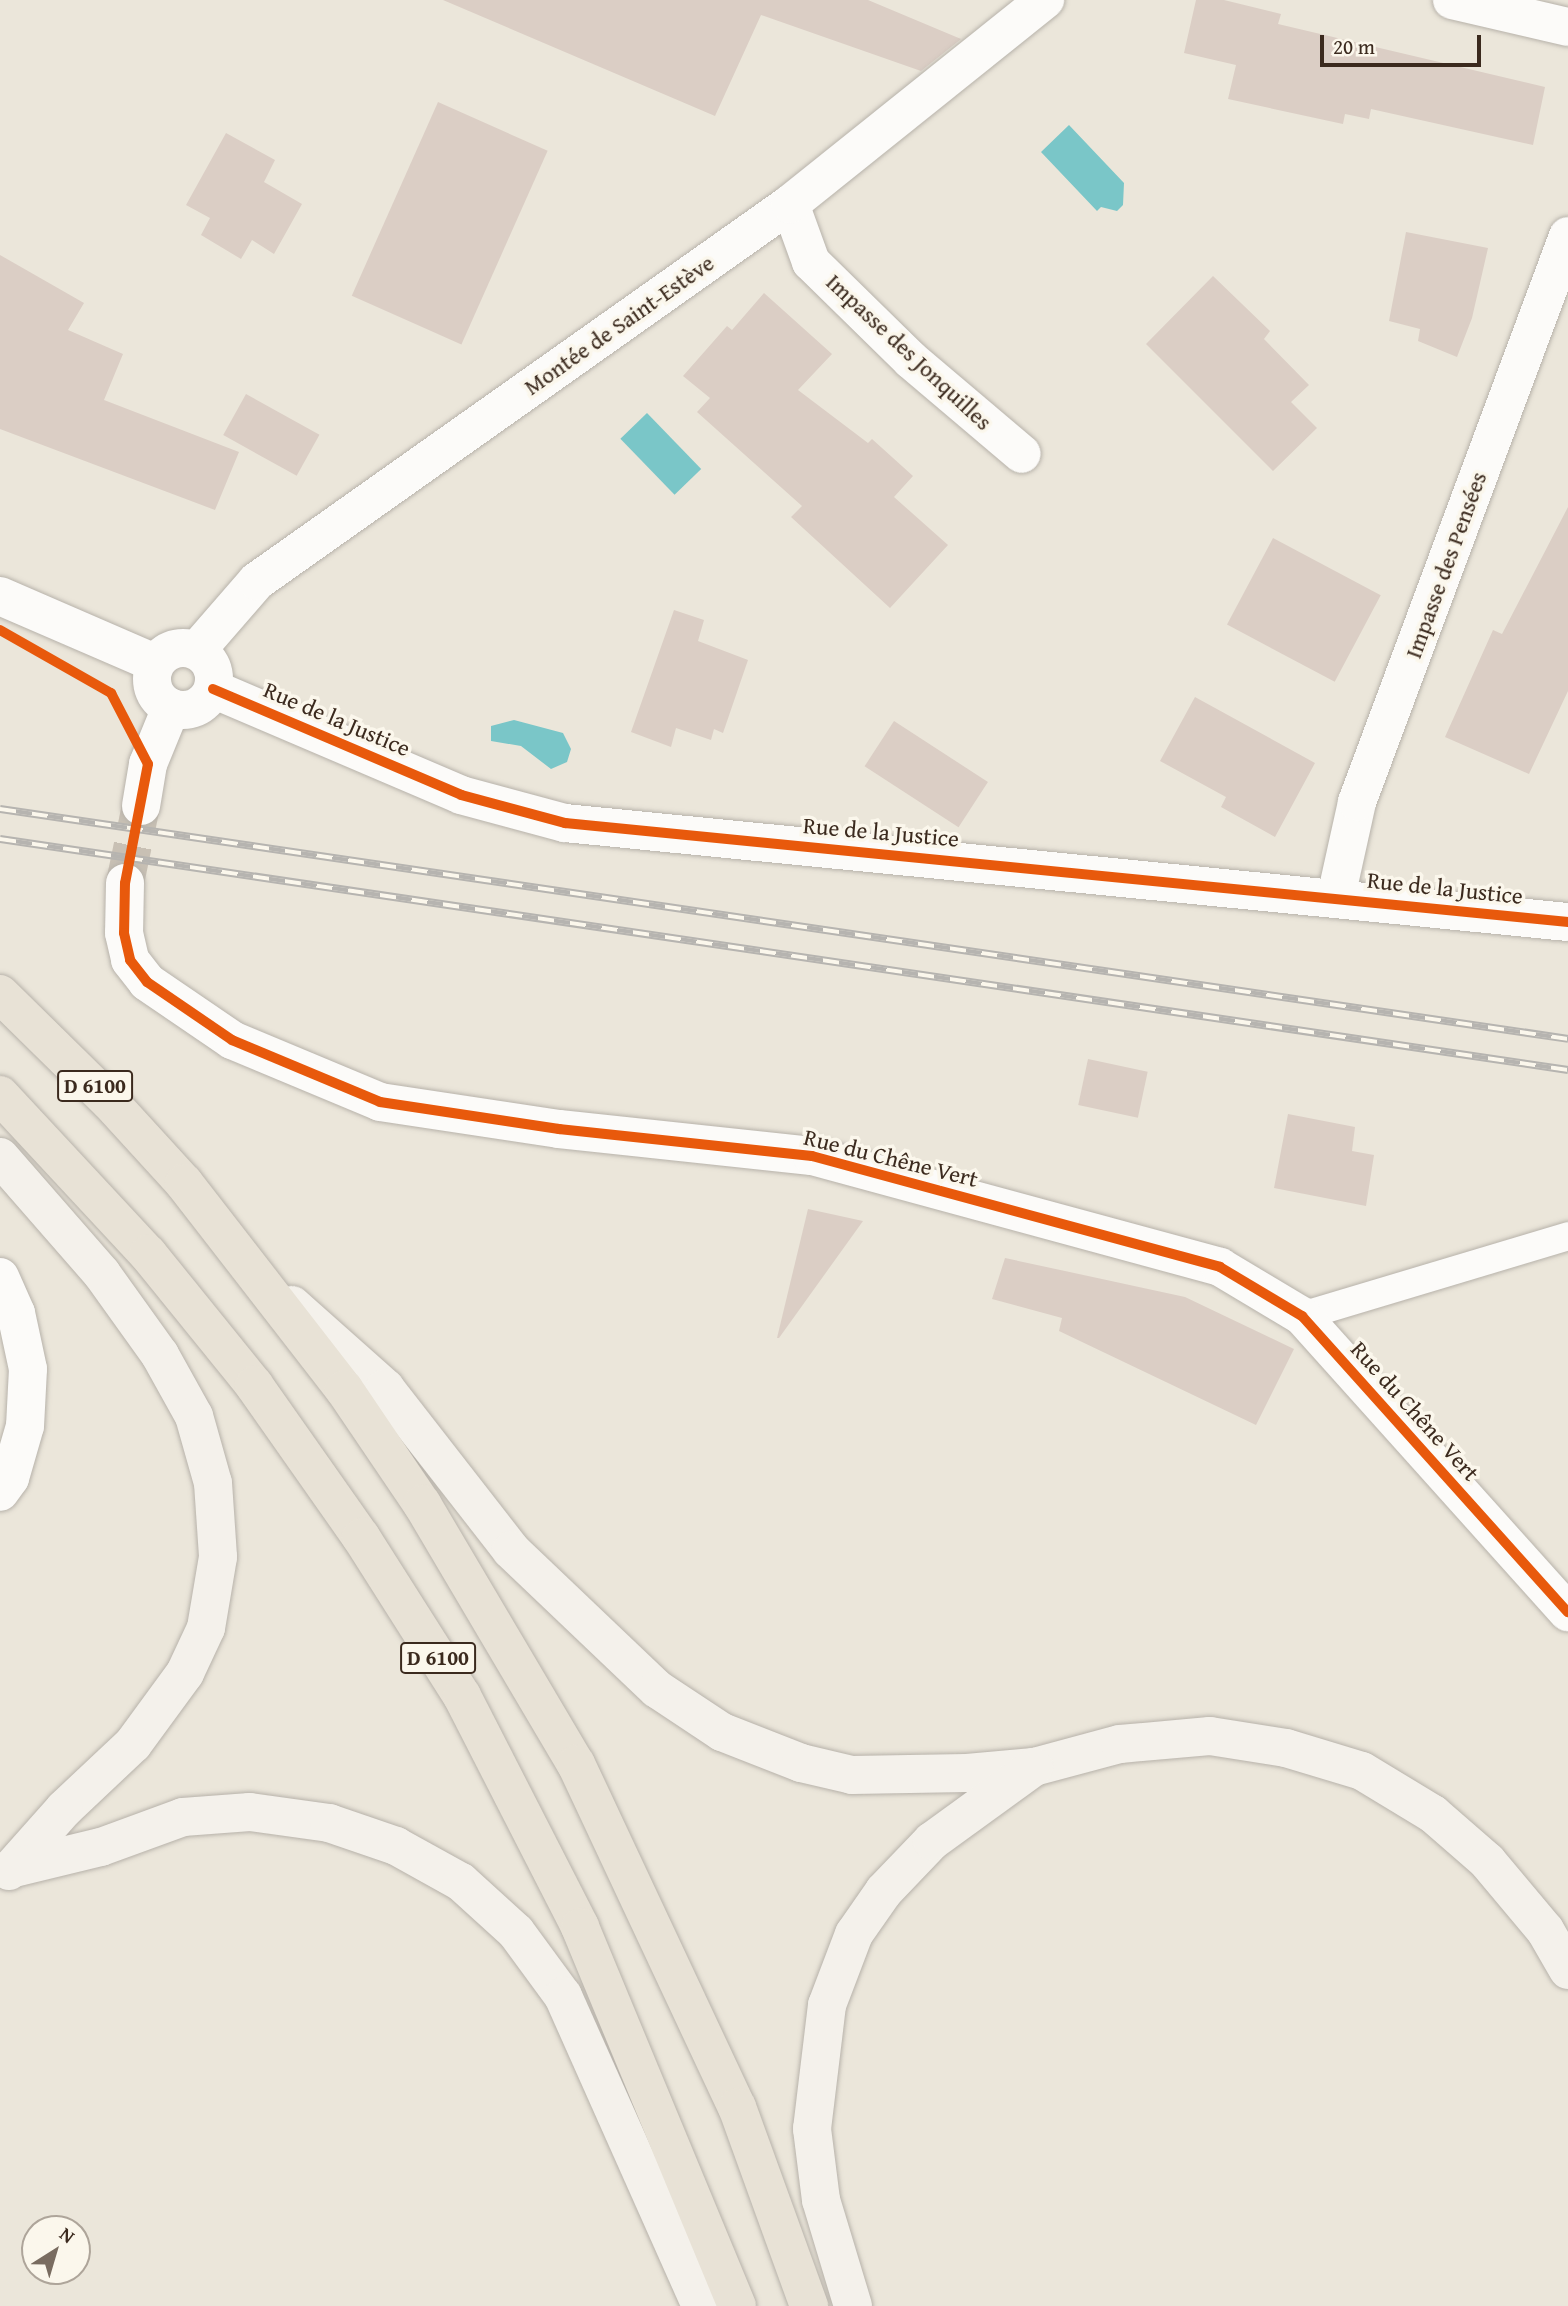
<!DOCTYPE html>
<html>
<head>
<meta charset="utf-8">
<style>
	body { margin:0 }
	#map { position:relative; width:1568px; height:2306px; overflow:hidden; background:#ebe6da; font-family:"Gentium Book Plus",serif }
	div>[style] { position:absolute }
	.water>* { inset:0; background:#7ac6c8; transform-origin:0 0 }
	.building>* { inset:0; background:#dbcec5; transform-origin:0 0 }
	.minor-tunnel>* { height:38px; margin-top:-19px; transform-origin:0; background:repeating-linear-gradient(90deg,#c8c0b4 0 38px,transparent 0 57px) }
	.roads { filter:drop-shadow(0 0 2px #b7b2aa) drop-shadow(0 0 2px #b7b2aa) }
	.service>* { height:28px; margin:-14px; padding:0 14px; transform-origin:14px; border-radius:14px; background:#fcfbf9 }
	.minor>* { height:38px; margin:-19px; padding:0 19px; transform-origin:19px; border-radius:19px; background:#fcfbf9 }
	.minor>.ring { margin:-19px; padding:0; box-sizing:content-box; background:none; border:38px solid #fcfbf9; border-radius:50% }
	.secondary>* { height:38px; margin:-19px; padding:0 19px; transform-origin:19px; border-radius:19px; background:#f4f1eb }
	.primary>* { height:38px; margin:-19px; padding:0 19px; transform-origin:19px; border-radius:19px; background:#e8e2d6 }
	.rail>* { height:8px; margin-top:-4px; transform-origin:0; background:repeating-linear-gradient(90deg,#fbf7ec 0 16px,#b6b4b0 0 32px); box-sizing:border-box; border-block:2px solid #b6b4b0 }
	.cycleway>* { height:10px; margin:-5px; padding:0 5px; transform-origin:5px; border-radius:5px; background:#e8590c }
	span { translate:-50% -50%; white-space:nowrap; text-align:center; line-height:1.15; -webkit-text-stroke:7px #fbf7ec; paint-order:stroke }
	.shield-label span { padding:2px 5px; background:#fbf7ec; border:2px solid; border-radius:5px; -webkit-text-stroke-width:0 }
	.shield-label { font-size:21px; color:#3b2a1e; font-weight:700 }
	.street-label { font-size:23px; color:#3b2a1e }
	.north { position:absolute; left:21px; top:2215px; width:70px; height:70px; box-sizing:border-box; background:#fbf7ec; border:2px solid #aea59a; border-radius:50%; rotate:37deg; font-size:19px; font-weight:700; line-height:28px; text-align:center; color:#3b2a1e }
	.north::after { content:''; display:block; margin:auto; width:24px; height:32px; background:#796c60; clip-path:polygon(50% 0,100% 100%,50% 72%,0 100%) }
	.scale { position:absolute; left:1320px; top:35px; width:161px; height:32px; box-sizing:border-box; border:4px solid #3b2a1e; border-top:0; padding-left:9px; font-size:21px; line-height:24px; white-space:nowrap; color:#3b2a1e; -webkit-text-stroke:5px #fbf7ec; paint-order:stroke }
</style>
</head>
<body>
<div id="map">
	<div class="water">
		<div style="clip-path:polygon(1069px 125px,1124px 183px,1123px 205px,1117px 211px,1101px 207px,1097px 211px,1041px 152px)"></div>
		<div style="left:647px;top:413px;width:78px;height:37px;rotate:46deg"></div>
		<div style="clip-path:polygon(514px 720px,563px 733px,571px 749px,567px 762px,551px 769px,521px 746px,491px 741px,491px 726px)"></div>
	</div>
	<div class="building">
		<div style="clip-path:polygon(443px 0,868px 0,961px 39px,921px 71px,761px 15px,715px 116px)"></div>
		<div style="clip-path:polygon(1196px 0,1224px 0,1281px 14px,1278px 24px,1545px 87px,1533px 145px,1371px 109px,1369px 119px,1345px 114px,1343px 124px,1228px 99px,1236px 65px,1184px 53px)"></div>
		<div style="left:438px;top:102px;width:120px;height:212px;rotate:24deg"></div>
		<div style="clip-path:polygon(226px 133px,275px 160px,264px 182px,302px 204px,274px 254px,252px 240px,241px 259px,201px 235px,210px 218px,186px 205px)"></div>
		<div style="clip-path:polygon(1406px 232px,1488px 248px,1472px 318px,1457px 357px,1418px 341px,1420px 329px,1389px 321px)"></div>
		<div style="clip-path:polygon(0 255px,84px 303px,68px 330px,123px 354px,104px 400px,239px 452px,215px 510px,0 429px)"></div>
		<div style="clip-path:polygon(1213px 276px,1270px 331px,1264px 339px,1309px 385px,1291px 402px,1317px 428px,1273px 471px,1146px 344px)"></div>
		<div style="clip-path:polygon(764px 293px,832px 354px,798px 390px,868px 443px,872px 439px,913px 476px,894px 497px,948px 545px,890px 608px,791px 517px,802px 506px,697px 412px,710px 398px,683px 376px,727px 326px,732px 330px)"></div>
		<div style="left:246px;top:394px;width:84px;height:47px;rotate:29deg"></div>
		<div style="clip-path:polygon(1568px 507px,1568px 691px,1529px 774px,1445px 737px,1493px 630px,1502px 634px)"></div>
		<div style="left:1273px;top:538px;width:122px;height:98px;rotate:28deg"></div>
		<div style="clip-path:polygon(674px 610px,704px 620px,698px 641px,748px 660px,723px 733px,714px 729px,711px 740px,676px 728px,671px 747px,631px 732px)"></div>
		<div style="clip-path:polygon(1195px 697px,1315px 763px,1275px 837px,1221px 807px,1226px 797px,1160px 761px)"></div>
		<div style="left:894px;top:721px;width:112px;height:54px;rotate:33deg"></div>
		<div style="left:1088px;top:1059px;width:61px;height:47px;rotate:12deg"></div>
		<div style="clip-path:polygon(1288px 1114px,1355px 1127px,1352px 1151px,1374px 1155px,1366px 1206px,1274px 1188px)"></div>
		<div style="clip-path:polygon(808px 1209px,863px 1221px,779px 1338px,777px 1338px)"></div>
		<div style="clip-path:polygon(1005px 1258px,1185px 1297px,1294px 1349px,1256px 1425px,1059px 1331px,1062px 1318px,992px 1299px)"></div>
	</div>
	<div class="minor-tunnel">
		<div style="left:125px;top:883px;width:79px;rotate:-78.3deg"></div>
	</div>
	<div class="roads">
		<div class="service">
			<div style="left:1302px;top:1316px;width:278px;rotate:-16.7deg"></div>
		</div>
		<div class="minor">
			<div style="left:1452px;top:0;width:119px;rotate:13.1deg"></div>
			<div style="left:790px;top:204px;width:62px;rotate:70.1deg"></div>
			<div style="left:811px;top:262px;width:140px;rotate:44.4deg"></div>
			<div style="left:911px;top:360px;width:145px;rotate:40.3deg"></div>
			<div style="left:0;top:596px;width:169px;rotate:23.4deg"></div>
			<div class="ring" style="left:152px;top:648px;width:24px;height:24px"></div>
			<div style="left:197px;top:650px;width:91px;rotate:-49deg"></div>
			<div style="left:257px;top:581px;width:653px;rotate:-35.27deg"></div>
			<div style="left:790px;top:204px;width:327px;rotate:-38.7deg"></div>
			<div style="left:213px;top:689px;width:270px;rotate:23.1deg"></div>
			<div style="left:461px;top:795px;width:108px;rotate:15.1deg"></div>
			<div style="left:565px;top:823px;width:1008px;rotate:5.64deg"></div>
			<div style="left:141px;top:806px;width:43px;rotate:-80.5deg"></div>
			<div style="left:148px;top:764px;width:61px;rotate:-67.7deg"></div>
			<div style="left:125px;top:883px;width:50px;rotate:91.1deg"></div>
			<div style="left:124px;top:933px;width:28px;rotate:77deg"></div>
			<div style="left:130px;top:960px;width:28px;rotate:52deg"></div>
			<div style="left:147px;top:982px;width:103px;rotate:34.3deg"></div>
			<div style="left:232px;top:1040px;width:160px;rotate:22.7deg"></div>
			<div style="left:380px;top:1102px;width:181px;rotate:8.6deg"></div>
			<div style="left:559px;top:1129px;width:254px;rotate:6.1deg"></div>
			<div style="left:812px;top:1156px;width:423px;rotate:15.2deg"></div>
			<div style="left:1220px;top:1267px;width:96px;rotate:30.9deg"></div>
			<div style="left:1302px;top:1316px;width:398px;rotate:48.1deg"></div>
			<div style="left:1336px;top:897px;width:97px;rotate:-77.5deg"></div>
			<div style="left:1357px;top:802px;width:604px;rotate:-69.55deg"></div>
			<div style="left:0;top:1277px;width:39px;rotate:66deg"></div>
			<div style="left:16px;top:1313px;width:57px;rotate:77.9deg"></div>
			<div style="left:28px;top:1369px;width:57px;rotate:93deg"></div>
			<div style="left:25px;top:1426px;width:54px;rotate:106.1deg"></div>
			<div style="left:10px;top:1478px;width:17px;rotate:126deg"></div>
		</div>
		<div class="secondary">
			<div style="left:0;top:1157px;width:155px;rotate:48.9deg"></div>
			<div style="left:102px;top:1274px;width:100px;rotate:54.4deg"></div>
			<div style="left:160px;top:1355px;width:70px;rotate:60.9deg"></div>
			<div style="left:194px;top:1416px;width:70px;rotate:74.2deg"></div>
			<div style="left:213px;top:1483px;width:74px;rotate:86.1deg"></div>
			<div style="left:218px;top:1557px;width:72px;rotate:99.6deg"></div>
			<div style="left:206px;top:1628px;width:50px;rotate:115deg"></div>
			<div style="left:185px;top:1673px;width:88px;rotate:126.2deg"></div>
			<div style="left:133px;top:1744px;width:95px;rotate:136.7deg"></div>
			<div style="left:64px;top:1809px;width:83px;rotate:131.6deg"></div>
			<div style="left:292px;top:1305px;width:125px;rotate:41.7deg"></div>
			<div style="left:385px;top:1388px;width:205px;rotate:52.1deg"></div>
			<div style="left:511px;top:1550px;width:202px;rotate:43.6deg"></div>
			<div style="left:657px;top:1689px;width:78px;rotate:33.5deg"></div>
			<div style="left:722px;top:1732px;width:85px;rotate:21.4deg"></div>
			<div style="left:801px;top:1763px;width:52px;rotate:13.2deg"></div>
			<div style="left:852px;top:1775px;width:115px;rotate:-1deg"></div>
			<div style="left:967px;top:1773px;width:67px;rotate:-5.1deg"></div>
			<div style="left:1034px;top:1767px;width:89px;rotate:-15deg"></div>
			<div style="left:1120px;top:1744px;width:90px;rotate:-5.1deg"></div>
			<div style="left:1210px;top:1736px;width:77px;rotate:9deg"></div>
			<div style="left:1286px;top:1748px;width:79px;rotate:16.8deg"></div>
			<div style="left:1362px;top:1771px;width:83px;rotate:31.2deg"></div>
			<div style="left:1433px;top:1814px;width:72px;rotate:41deg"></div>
			<div style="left:1487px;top:1861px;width:90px;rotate:50deg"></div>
			<div style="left:1545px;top:1930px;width:46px;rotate:60.1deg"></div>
			<div style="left:14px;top:1868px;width:89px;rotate:-13.6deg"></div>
			<div style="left:101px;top:1847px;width:87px;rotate:-20.1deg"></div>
			<div style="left:183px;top:1817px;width:67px;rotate:-4.3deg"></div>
			<div style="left:250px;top:1812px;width:80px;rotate:7.9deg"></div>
			<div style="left:329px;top:1823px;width:71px;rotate:18.9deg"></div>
			<div style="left:396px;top:1846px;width:74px;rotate:29deg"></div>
			<div style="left:461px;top:1882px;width:74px;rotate:42.3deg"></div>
			<div style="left:516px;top:1932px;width:79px;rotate:53.7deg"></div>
			<div style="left:563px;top:1996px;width:339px;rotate:66deg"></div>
			<div style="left:853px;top:2306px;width:111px;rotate:-106.8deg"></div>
			<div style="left:821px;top:2200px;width:72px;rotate:-97.2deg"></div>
			<div style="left:812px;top:2129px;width:125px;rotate:-83.1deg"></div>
			<div style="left:827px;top:2005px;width:76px;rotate:-69.2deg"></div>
			<div style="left:854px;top:1934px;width:52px;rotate:-55.1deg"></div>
			<div style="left:884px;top:1891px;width:69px;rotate:-46.2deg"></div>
			<div style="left:932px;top:1841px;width:126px;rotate:-36deg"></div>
		</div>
		<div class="primary">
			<div style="left:0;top:994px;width:154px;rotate:44.5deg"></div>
			<div style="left:110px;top:1102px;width:110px;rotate:47.6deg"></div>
			<div style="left:184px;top:1183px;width:261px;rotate:52.2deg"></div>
			<div style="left:344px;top:1389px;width:139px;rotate:55.9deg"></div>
			<div style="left:422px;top:1504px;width:302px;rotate:59.4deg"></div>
			<div style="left:576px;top:1764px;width:379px;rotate:64.9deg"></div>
			<div style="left:737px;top:2107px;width:212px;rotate:70.1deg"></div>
			<div style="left:0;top:1095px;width:217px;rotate:47.1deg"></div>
			<div style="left:148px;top:1254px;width:169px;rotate:51deg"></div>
			<div style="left:254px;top:1385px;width:186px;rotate:54.9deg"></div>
			<div style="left:361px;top:1537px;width:188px;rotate:57.6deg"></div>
			<div style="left:462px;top:1696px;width:259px;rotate:62.9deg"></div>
			<div style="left:580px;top:1927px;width:410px;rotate:67.5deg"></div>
		</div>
	</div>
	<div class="rail">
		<div style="left:0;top:809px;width:1585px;rotate:8.34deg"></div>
		<div style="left:0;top:839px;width:1585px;rotate:8.38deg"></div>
	</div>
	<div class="cycleway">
		<div style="left:0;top:630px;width:128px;rotate:29.6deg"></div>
		<div style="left:111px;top:693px;width:80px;rotate:62.5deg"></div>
		<div style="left:148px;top:764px;width:121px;rotate:100.9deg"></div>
		<div style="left:125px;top:883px;width:50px;rotate:91.1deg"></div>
		<div style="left:124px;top:933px;width:28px;rotate:77deg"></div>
		<div style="left:130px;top:960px;width:28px;rotate:52deg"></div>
		<div style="left:147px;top:982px;width:103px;rotate:34.3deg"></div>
		<div style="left:232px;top:1040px;width:160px;rotate:22.7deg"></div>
		<div style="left:380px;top:1102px;width:181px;rotate:8.6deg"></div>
		<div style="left:559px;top:1129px;width:254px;rotate:6.1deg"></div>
		<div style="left:812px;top:1156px;width:423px;rotate:15.2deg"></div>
		<div style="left:1220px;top:1267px;width:96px;rotate:30.9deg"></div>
		<div style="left:1302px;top:1316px;width:398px;rotate:48.1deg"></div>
		<div style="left:213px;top:689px;width:270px;rotate:23.1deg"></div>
		<div style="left:461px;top:795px;width:108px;rotate:15.1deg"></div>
		<div style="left:565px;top:823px;width:1008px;rotate:5.64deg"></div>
	</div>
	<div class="shield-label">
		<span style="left:95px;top:1086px">D 6100</span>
		<span style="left:438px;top:1658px">D 6100</span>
	</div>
	<div class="street-label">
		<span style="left:619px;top:325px;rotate:-35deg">Montée de Saint-Estève</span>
		<span style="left:909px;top:352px;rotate:43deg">Impasse des Jonquilles</span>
		<span style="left:1446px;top:565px;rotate:-70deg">Impasse des Pensées</span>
		<span style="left:337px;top:719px;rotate:23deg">Rue de la Justice</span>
		<span style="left:881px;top:832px;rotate:5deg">Rue de la Justice</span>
		<span style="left:1445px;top:888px;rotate:6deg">Rue de la Justice</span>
		<span style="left:891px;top:1158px;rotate:14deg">Rue du Chêne Vert</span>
		<span style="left:1415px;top:1411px;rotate:48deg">Rue du Chêne Vert</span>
	</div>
	<div class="north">N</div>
	<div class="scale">20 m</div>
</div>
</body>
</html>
